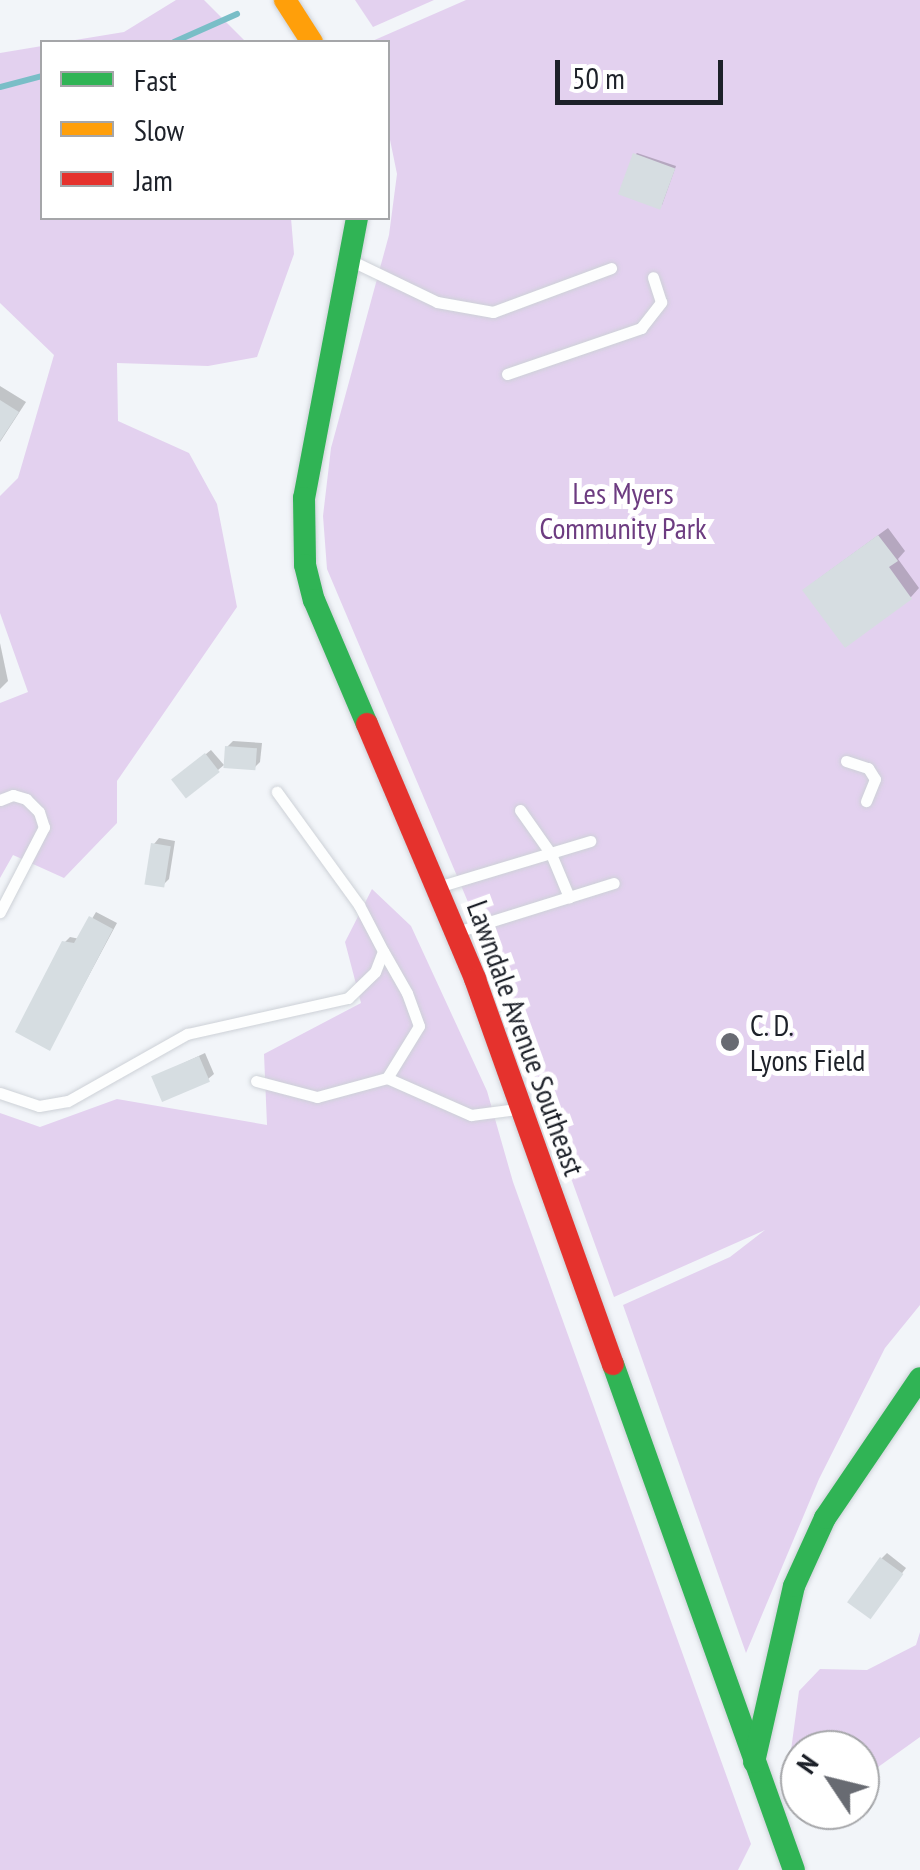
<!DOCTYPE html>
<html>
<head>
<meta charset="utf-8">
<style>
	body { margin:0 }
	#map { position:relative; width:920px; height:1870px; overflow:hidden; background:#f2f5f9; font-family:"PT Sans Narrow",sans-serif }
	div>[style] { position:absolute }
	.green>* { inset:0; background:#e3d1ef }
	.shadow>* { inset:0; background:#0003 }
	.stream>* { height:6px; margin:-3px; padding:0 3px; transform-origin:3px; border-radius:3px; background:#79bec7 }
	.building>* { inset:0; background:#d6dde1; transform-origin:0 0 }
	.roads { filter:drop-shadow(0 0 2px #cdd1d7) drop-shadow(0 0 2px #cdd1d7) }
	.lane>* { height:11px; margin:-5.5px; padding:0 5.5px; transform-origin:5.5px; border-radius:5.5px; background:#fdfefe }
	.fast>* { height:22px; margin:-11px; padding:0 11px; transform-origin:11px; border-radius:11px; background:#30b455 }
	.slow>* { height:22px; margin:-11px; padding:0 11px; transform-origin:11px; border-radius:11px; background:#ff9f0a }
	.jam>* { height:22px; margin:-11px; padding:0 11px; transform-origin:11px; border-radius:11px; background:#e5322d }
	.dots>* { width:28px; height:28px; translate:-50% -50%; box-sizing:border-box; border:5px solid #fff; border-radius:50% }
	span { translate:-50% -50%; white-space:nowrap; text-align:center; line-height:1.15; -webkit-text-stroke:10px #fff; paint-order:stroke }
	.park-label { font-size:30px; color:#6d3c81 }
	.poi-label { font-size:30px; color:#1d2129 }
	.left { translate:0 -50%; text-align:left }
	.street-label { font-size:30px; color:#1d2129 }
	.legend { position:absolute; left:40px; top:40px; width:350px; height:180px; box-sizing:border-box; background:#fff; border:2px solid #a5a6a9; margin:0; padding:12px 18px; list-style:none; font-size:30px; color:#1d2129 }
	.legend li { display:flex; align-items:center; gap:20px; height:50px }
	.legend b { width:50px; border:2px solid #a5a6a9 }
	.north { position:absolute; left:780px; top:1730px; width:100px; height:100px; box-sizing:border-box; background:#fff; border:2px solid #a5a6a9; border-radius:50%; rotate:305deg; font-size:28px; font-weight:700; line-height:40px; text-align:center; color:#1d2129 }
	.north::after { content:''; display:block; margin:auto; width:35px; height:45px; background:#686b72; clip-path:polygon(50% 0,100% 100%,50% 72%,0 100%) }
	.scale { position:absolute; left:555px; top:60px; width:168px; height:45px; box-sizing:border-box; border:5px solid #1d2129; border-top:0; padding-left:12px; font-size:30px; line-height:35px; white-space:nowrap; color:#1d2129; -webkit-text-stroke:8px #fff; paint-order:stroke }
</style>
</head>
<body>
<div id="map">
	<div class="green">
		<div style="clip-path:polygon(176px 0,204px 0,246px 42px,63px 42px,124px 32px)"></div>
		<div style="clip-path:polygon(355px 0,434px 0,373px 27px)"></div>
		<div style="clip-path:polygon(466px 0,920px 0,920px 1305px,885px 1348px,819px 1479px,746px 1653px,623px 1305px,730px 1257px,765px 1230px,614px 1297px,490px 954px,327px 569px,323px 516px,331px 448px,389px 235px,397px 174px,388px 130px,388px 42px,370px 42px)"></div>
		<div style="clip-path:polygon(42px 46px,42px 218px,291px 218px,294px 254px,257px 357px,208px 366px,117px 363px,118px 421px,189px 453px,217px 504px,237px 607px,117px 781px,117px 823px,64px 878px,13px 855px,0 878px,0 703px,28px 692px,0 613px,0 496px,18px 478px,54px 355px,0 303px,0 53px)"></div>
		<div style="clip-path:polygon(372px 889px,411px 926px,487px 1091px,513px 1182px,751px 1844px,738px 1870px,0 1870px,0 1113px,40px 1127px,117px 1099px,267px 1125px,264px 1054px,361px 1003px,345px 942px)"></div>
		<div style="clip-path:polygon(920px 1632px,920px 1737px,860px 1780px,860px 1750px,800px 1750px,800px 1781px,789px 1765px,799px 1691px,820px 1669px,867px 1670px,916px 1645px)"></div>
	</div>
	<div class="shadow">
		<div style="clip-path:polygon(637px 153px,676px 166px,662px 205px,635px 155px)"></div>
		<div style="clip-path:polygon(0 386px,26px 402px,0 442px)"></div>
		<div style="clip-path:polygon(888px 528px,905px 551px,898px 559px,919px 588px,911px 597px,814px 582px)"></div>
		<div style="clip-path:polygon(0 643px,8px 681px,0 689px)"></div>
		<div style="clip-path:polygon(233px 741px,262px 743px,260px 762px,255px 767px,227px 747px)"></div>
		<div style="clip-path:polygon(211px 750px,224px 765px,218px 770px,180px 775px)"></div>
		<div style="clip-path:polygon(159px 838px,175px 841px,169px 879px,163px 885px,154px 844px)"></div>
		<div style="clip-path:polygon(96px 912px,117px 923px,50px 1048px,64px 943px,70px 937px,80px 939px)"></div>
		<div style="clip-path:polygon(205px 1053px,214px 1074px,208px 1079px,154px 1077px)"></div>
		<div style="clip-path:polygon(887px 1553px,906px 1568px,874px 1610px,882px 1558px)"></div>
	</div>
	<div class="stream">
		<div style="left:174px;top:42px;width:69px;rotate:-24deg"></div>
		<div style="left:0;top:87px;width:43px;rotate:-14.7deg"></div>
	</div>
	<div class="building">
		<div style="left:633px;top:153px;width:45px;height:44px;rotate:20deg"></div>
		<div style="clip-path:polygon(0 400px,19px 412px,0 441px)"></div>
		<div style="clip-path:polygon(878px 535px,898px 561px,889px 567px,912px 599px,845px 648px,802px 590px)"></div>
		<div style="left:225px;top:746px;width:32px;height:22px;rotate:4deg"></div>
		<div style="left:205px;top:753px;width:24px;height:43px;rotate:52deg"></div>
		<div style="left:151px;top:843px;width:20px;height:42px;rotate:9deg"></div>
		<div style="clip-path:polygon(89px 916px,113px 929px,50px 1051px,15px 1032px,62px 941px,74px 943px)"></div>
		<div style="left:199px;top:1056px;width:28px;height:52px;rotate:67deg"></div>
		<div style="left:880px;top:1557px;width:29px;height:56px;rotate:36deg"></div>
	</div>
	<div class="roads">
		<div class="lane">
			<div style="left:354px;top:262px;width:92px;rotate:25.7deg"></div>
			<div style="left:437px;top:302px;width:57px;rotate:10.1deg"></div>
			<div style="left:493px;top:312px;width:126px;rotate:-20.4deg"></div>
			<div style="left:507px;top:374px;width:142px;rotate:-18.9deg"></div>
			<div style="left:641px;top:328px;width:33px;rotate:-52deg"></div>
			<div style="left:661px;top:302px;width:26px;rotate:-108deg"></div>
			<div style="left:846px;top:761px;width:23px;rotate:18deg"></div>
			<div style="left:868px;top:768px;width:13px;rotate:58deg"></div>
			<div style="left:875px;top:779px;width:24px;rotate:112deg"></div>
			<div style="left:0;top:800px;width:14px;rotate:-21deg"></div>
			<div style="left:13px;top:795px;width:14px;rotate:17deg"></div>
			<div style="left:26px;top:799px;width:18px;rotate:45deg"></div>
			<div style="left:39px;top:812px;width:16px;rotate:72deg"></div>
			<div style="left:44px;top:827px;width:96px;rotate:117.4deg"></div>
			<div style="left:520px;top:810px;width:54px;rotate:54.8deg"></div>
			<div style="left:551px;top:854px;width:47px;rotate:67.3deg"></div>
			<div style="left:441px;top:886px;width:156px;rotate:-16.8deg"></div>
			<div style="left:460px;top:931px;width:161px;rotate:-17.3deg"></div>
			<div style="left:387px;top:1078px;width:92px;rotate:23.8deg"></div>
			<div style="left:471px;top:1115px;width:46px;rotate:-7.4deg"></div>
			<div style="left:256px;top:1081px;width:63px;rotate:14.7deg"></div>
			<div style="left:317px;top:1097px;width:73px;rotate:-15.2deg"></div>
			<div style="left:387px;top:1078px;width:61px;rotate:-58.4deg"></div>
			<div style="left:419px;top:1026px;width:35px;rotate:-110deg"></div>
			<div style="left:407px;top:993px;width:48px;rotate:-119.7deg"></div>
			<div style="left:0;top:1093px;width:41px;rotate:18.4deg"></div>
			<div style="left:39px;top:1106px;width:29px;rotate:-10deg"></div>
			<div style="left:68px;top:1101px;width:137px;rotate:-29.4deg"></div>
			<div style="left:187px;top:1034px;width:165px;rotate:-12.6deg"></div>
			<div style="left:348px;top:998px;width:37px;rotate:-44deg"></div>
			<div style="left:375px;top:972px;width:22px;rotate:-69deg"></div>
			<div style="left:383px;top:951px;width:52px;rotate:-117.6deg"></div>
			<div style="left:359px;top:905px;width:140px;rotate:-126deg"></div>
		</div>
		<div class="fast">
			<div style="left:357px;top:218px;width:285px;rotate:100.7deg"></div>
			<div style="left:304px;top:498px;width:67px;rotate:89.1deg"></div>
			<div style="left:305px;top:565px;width:36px;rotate:76deg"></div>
			<div style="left:314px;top:600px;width:135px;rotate:66.9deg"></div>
			<div style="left:613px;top:1364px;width:537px;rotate:70.32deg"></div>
			<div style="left:754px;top:1762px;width:180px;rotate:-77.2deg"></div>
			<div style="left:794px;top:1586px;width:75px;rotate:-65.5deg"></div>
			<div style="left:825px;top:1518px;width:169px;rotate:-55.8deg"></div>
		</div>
		<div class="slow">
			<div style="left:285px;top:0;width:50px;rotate:57.3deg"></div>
		</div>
		<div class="jam">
			<div style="left:367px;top:724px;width:277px;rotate:67deg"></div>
			<div style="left:475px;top:979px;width:409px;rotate:70.3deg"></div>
		</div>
	</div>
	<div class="dots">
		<div style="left:730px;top:1042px;background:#686b72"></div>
	</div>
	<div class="park-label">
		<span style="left:623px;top:510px">Les Myers<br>Community Park</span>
	</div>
	<div class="poi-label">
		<span class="left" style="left:750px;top:1042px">C. D.<br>Lyons Field</span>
	</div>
	<div class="street-label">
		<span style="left:526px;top:1038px;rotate:70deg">Lawndale Avenue Southeast</span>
	</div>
	<ul class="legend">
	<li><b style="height:12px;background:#30b455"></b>Fast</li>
	<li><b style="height:12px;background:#ff9f0a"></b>Slow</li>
	<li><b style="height:12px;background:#e5322d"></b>Jam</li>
	</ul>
	<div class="north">N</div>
	<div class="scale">50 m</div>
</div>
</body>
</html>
